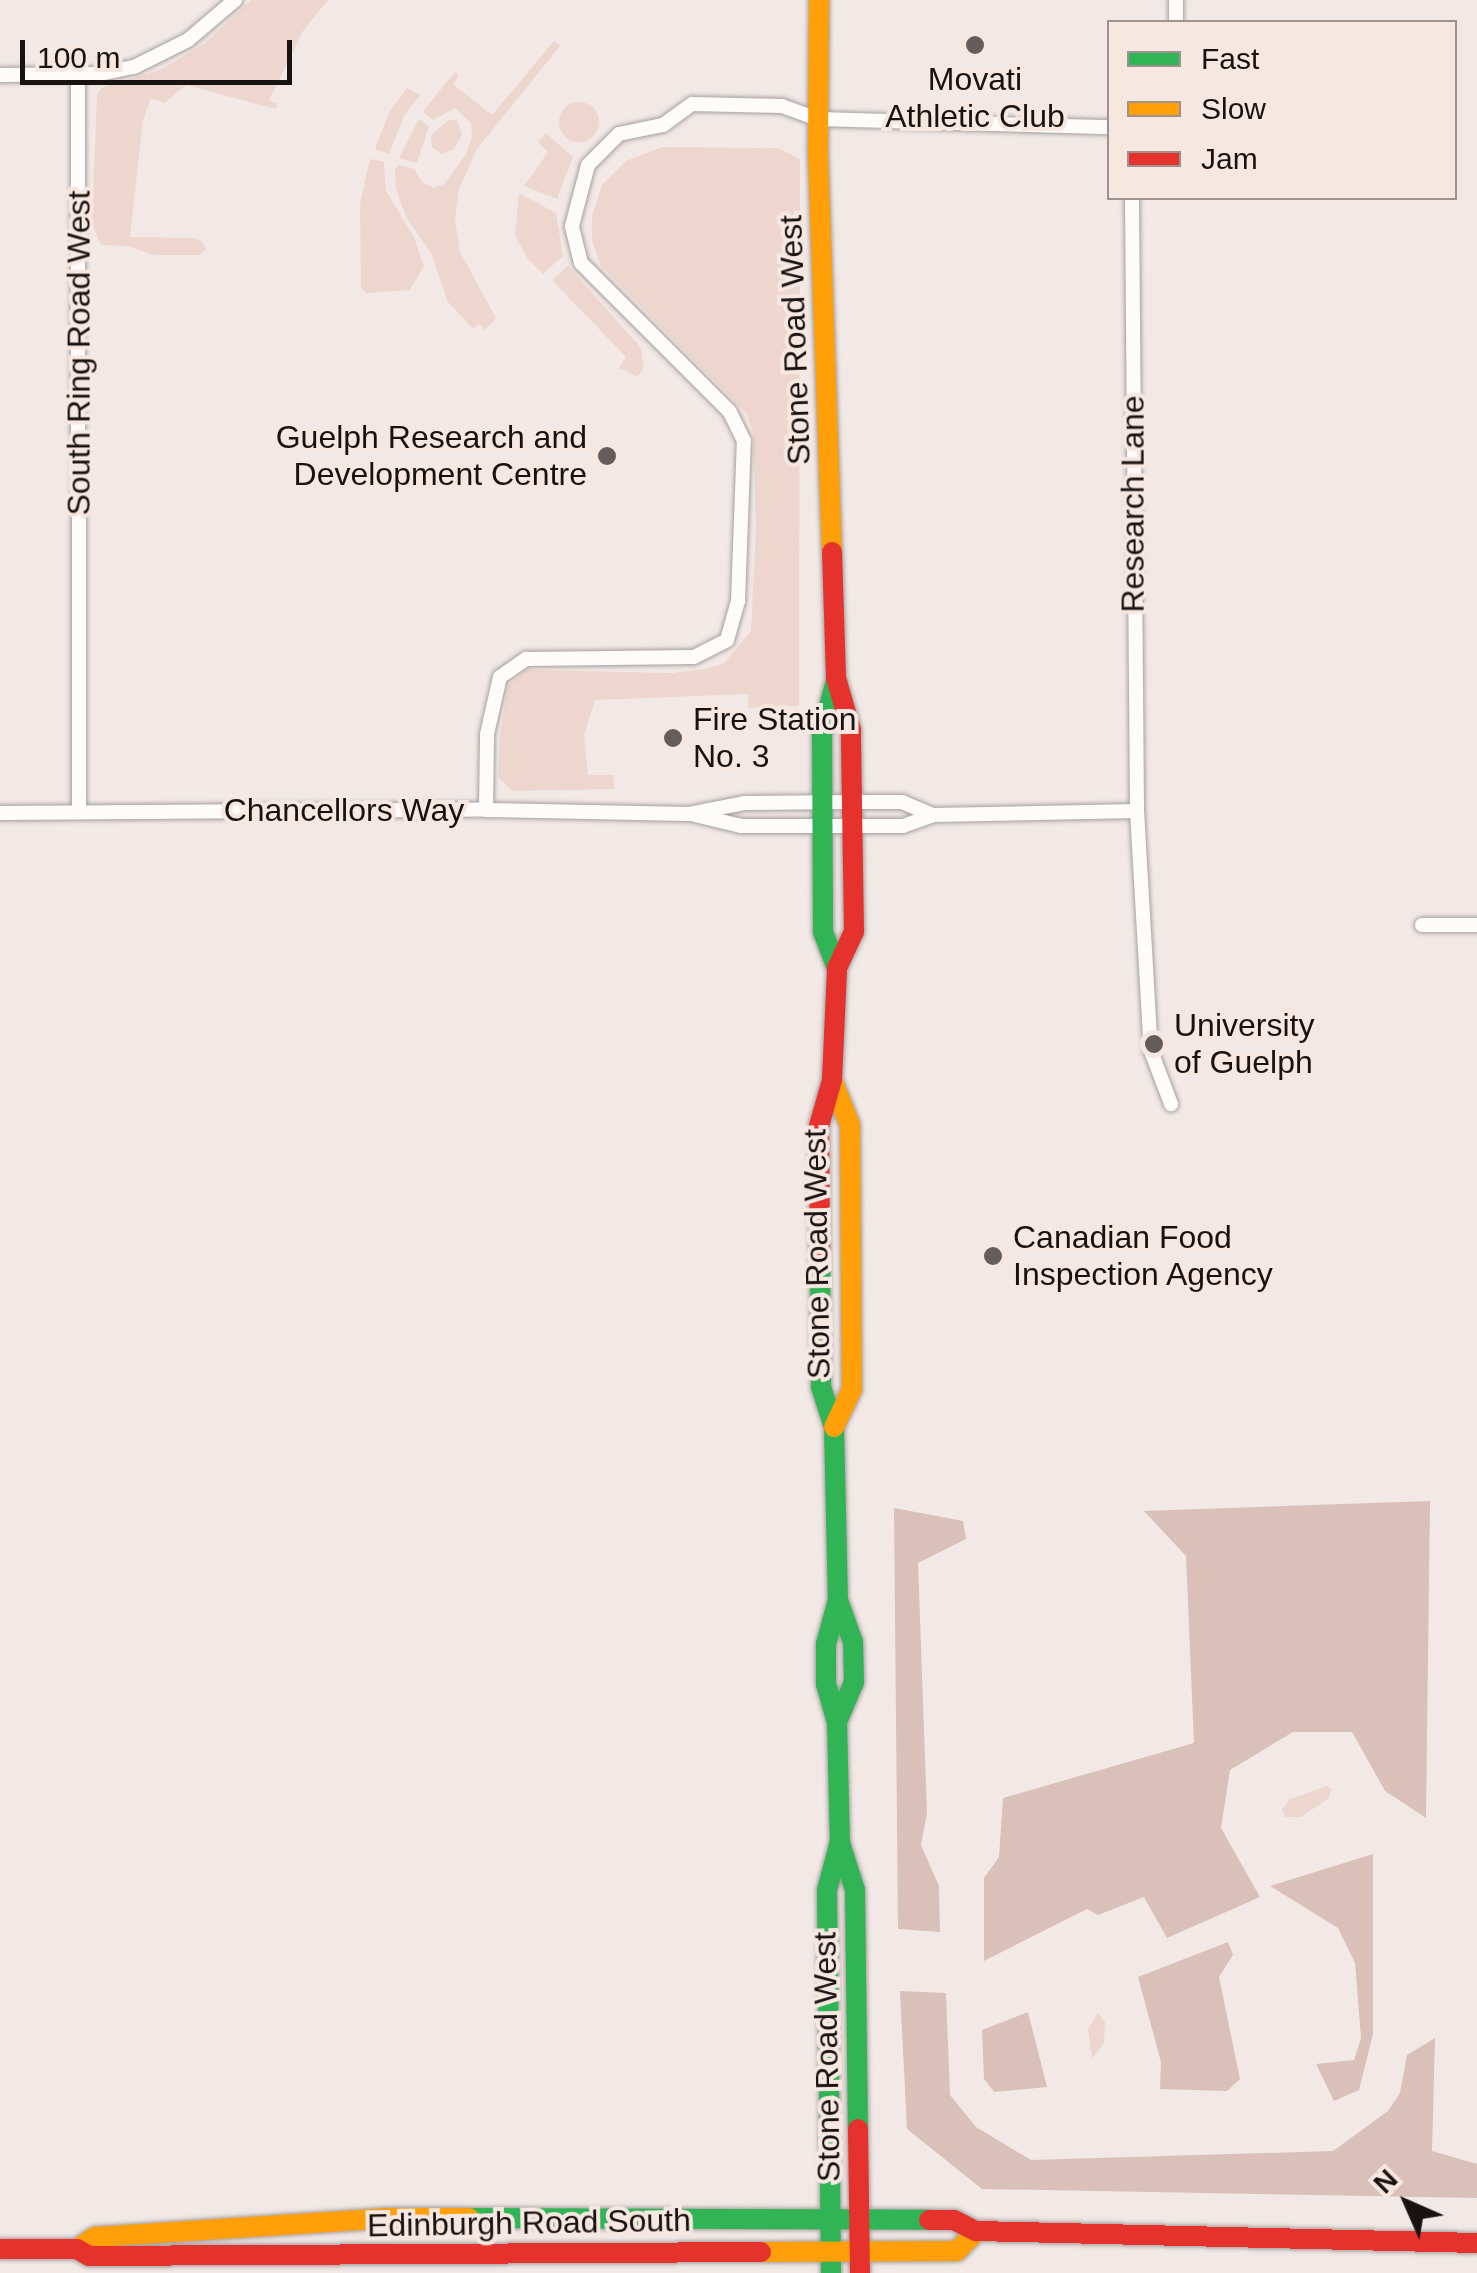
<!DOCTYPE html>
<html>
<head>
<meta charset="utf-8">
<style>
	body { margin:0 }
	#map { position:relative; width:1477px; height:2273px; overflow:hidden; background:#f2e9e6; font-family:Helvetica,sans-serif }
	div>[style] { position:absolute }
	.green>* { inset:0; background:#edd6ce }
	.round { border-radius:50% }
	.forest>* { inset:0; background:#d9c0b8 }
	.roads { filter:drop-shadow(0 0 2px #a7a09e) drop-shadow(0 0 2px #a7a09e) }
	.street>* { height:14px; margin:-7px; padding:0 7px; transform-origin:7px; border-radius:7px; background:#fdfcfb }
	.fast>* { height:20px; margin:-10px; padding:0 10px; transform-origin:10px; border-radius:10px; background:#30b455 }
	.slow>* { height:20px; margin:-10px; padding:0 10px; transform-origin:10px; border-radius:10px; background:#ff9f0a }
	.jam>* { height:20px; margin:-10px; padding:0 10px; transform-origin:10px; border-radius:10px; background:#e5322d }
	.dots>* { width:28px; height:28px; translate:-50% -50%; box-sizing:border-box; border:5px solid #f7e7e1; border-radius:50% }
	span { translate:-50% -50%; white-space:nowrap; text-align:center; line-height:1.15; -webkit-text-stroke:8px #f7e7e1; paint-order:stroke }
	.poi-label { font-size:32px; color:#181211 }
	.right { translate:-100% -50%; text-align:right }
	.left { translate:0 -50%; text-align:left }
	.street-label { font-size:32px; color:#181211 }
	.legend { position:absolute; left:1107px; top:20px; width:350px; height:180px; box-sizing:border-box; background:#f7e7e1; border:2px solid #9e928e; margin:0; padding:12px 18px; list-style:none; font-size:30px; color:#181211 }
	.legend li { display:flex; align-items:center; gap:20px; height:50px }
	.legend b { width:50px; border:2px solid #9e928e }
	.north { position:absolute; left:1357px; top:2153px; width:100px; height:100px; -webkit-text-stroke:8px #f7e7e1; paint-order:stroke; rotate:315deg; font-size:28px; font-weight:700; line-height:40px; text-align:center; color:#181211 }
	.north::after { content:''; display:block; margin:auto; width:35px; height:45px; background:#181211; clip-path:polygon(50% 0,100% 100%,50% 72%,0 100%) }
	.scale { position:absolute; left:20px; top:40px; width:272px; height:45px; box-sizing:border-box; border:5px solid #181211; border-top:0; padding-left:12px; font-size:30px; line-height:35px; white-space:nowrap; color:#181211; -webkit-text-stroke:8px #f7e7e1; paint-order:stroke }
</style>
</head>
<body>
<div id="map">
	<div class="green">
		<div style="clip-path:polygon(251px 0,328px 0,303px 31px,269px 100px,277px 104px,276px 109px,186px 85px,164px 103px,151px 98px,143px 120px,130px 237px,193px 238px,202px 241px,206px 249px,200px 255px,154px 255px,127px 246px,101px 245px,92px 224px,97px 94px,103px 87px,160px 70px,204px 44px)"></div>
		<div style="clip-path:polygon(554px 41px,560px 46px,477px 149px,459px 189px,455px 219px,460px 252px,496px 318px,485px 330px,479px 324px,473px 329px,448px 302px,431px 253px,406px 217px,396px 189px,395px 169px,399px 165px,414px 169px,422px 182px,434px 188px,444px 184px,466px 154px,472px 137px,471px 123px,455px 108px,433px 120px,423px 112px,428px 105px,455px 72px,459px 76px,453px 84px,492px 115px)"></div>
		<div style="clip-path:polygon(407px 88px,420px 95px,404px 116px,389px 154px,375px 149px,389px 112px)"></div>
		<div class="round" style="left:559px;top:102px;width:40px;height:40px"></div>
		<div style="clip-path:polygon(419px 119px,429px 126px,417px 163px,399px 158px)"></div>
		<div style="clip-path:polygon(448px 120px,457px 120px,462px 134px,454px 149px,442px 154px,432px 147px,431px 136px)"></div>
		<div style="clip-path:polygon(546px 133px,573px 157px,557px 199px,524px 186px,548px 152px,538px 142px)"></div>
		<div style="clip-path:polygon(662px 147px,778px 148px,800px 159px,799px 706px,748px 708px,748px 694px,595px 700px,584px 735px,588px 775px,613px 775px,615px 789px,512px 791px,498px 776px,500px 736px,508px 686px,526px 670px,672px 673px,705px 669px,724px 663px,751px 631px,756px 527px,753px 433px,747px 414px,601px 266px,592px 240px,592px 216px,602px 185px,626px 161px)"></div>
		<div style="clip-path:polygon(370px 159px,384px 162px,386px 191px,414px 237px,424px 266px,410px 290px,366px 293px,361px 288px,360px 204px)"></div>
		<div style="clip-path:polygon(519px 193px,556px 213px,563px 256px,543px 274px,528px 259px,515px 236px)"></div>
		<div style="clip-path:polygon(568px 266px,641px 348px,644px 367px,638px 377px,619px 368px,626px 357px,552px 280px)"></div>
		<div style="clip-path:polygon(1327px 1786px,1332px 1789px,1329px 1798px,1301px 1817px,1285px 1817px,1282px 1809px,1290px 1799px)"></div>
		<div style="clip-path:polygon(1098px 2013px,1105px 2022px,1104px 2043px,1092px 2059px,1088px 2029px)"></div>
	</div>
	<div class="forest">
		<div style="clip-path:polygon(1430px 1501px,1426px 1818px,1385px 1791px,1352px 1732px,1293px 1732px,1230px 1770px,1221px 1828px,1260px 1897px,1167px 1938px,1144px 1897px,1098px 1915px,1087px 1909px,984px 1961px,984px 1878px,999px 1857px,1003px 1798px,1194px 1743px,1186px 1556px,1144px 1511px)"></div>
		<div style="clip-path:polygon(894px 1508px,963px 1521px,966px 1539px,918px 1563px,927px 1813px,921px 1845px,939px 1886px,940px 1932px,898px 1929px)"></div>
		<div style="clip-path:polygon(1373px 1854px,1373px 2034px,1359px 2090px,1334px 2101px,1316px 2064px,1354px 2060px,1361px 2038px,1355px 1963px,1338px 1928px,1270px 1886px)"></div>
		<div style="clip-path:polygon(1228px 1942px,1233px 1955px,1219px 1977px,1240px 2079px,1227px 2091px,1160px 2089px,1161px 2062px,1138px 1977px)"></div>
		<div style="clip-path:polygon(900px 1991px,946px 1993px,950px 2095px,976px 2127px,1031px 2160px,1333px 2151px,1388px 2111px,1400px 2093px,1407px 2055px,1435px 2038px,1432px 2151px,1477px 2164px,1477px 2198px,982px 2189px,907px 2129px)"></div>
		<div style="clip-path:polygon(1028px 2012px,1047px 2087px,994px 2092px,984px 2079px,982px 2030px)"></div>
	</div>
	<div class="roads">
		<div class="street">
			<div style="left:1176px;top:0;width:22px;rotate:90deg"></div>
			<div style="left:0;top:75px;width:100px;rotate:-0.6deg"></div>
			<div style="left:100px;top:74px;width:35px;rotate:-12deg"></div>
			<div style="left:134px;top:67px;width:60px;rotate:-26.6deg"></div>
			<div style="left:188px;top:40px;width:62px;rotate:-40.4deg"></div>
			<div style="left:78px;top:75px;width:736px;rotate:89.92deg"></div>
			<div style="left:1132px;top:198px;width:613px;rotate:89.53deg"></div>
			<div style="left:1137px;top:811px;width:240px;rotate:86.7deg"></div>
			<div style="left:1151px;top:1051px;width:57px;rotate:69.3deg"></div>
			<div style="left:486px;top:810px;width:76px;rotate:-89.2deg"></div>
			<div style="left:487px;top:734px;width:58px;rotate:-77.2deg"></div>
			<div style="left:500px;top:677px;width:32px;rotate:-35deg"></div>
			<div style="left:526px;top:659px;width:168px;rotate:-0.7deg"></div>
			<div style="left:694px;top:657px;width:37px;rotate:-27deg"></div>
			<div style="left:727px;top:640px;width:41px;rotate:-74.2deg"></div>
			<div style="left:738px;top:601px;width:160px;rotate:-87.9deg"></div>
			<div style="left:744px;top:441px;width:32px;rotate:-116deg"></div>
			<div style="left:730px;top:412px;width:211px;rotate:-135deg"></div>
			<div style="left:581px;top:263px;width:38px;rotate:-104deg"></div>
			<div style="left:572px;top:226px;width:63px;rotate:-75.3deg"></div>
			<div style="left:588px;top:165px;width:44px;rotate:-45deg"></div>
			<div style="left:619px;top:134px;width:45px;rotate:-11.6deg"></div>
			<div style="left:663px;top:125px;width:36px;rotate:-36deg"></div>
			<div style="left:692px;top:104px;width:90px;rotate:1.3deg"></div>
			<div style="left:782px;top:106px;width:38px;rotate:20deg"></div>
			<div style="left:818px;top:119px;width:292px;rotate:1.6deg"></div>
			<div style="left:0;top:813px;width:486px;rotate:-0.4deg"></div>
			<div style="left:486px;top:810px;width:202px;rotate:1.1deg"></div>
			<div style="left:688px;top:814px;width:57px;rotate:-11.1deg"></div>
			<div style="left:744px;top:803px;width:108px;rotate:-0.5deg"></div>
			<div style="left:852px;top:802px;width:50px"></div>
			<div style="left:902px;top:802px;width:34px;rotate:23deg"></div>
			<div style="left:695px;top:815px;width:47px;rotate:13.4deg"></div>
			<div style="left:741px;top:826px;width:162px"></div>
			<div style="left:903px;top:826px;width:32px;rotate:-20deg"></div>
			<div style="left:933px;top:815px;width:204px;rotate:-1.1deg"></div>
			<div style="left:1422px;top:925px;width:55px"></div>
		</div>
		<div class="fast">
			<div style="left:836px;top:680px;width:56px;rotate:104.5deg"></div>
			<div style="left:822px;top:734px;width:198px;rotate:89.7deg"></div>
			<div style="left:823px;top:932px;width:39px;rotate:69deg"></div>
			<div style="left:820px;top:1265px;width:122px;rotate:89.5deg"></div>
			<div style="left:821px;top:1387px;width:42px;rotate:72deg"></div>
			<div style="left:834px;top:1427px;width:173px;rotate:88.7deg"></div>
			<div style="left:838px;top:1600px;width:46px;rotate:105.3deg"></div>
			<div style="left:826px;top:1644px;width:40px;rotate:90deg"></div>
			<div style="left:826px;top:1684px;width:40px;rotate:74deg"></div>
			<div style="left:837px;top:1722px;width:121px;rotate:88.6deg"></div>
			<div style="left:840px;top:1843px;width:49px;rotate:72.3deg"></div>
			<div style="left:855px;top:1890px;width:239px;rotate:89.3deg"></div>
			<div style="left:837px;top:1722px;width:43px;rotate:-67deg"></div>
			<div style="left:854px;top:1682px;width:40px;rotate:-91.4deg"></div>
			<div style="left:853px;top:1642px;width:45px;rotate:-109.7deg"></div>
			<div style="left:469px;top:2218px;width:460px;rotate:0.2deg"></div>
			<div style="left:831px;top:2273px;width:383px;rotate:-90.6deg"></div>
			<div style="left:827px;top:1890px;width:47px;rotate:-75.1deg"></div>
		</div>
		<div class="slow">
			<div style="left:819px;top:0;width:154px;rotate:90.4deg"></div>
			<div style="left:818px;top:154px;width:398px;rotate:88deg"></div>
			<div style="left:832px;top:1080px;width:48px;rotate:68.2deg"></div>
			<div style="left:850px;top:1125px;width:264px;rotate:89.6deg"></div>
			<div style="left:852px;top:1389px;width:42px;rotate:115.3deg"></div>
			<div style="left:77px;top:2249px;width:22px;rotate:-34deg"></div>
			<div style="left:95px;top:2237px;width:292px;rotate:-3.7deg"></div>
			<div style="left:386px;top:2218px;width:83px"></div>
			<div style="left:761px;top:2252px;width:196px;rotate:-0.3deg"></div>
			<div style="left:957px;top:2251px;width:28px;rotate:-46deg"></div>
		</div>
		<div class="jam">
			<div style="left:820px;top:1265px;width:139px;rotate:-90.4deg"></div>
			<div style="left:819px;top:1126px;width:48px;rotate:-74.2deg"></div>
			<div style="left:832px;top:1080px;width:112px;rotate:-87.4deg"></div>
			<div style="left:837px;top:968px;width:40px;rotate:-65deg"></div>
			<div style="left:854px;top:932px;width:202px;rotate:-90.9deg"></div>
			<div style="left:851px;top:730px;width:54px;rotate:-106.1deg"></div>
			<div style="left:836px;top:678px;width:126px;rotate:-91.8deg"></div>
			<div style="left:858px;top:2129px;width:144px;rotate:89.2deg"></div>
			<div style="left:929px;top:2220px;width:25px"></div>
			<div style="left:954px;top:2220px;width:25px;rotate:27deg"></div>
			<div style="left:976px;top:2231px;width:501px;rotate:1.37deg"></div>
			<div style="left:0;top:2249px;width:77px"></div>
			<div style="left:77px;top:2249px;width:14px;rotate:30deg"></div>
			<div style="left:89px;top:2256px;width:672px;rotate:-0.34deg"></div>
		</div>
	</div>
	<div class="dots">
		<div style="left:975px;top:45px;background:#645d5c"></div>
		<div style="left:607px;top:456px;background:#645d5c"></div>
		<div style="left:673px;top:738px;background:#645d5c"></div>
		<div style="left:1154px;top:1044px;background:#645d5c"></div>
		<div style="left:993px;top:1256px;background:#645d5c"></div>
	</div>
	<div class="poi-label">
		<span style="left:975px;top:98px">Movati<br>Athletic Club</span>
		<span class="right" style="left:587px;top:456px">Guelph Research and<br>Development Centre</span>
		<span class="left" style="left:693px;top:738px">Fire Station<br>No. 3</span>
		<span class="left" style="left:1174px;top:1044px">University<br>of Guelph</span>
		<span class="left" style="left:1013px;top:1256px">Canadian Food<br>Inspection Agency</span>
	</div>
	<div class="street-label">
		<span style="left:795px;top:340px;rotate:-92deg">Stone Road West</span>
		<span style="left:79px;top:353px;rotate:-90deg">South Ring Road West</span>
		<span style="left:1133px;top:504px;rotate:-90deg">Research Lane</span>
		<span style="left:344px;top:810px">Chancellors Way</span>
		<span style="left:817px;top:1254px;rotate:-91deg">Stone Road West</span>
		<span style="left:827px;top:2057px;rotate:-91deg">Stone Road West</span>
		<span style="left:529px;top:2223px;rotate:-1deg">Edinburgh Road South</span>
	</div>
	<ul class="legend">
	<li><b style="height:12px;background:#30b455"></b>Fast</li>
	<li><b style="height:12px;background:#ff9f0a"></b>Slow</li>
	<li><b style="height:12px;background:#e5322d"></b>Jam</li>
	</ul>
	<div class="north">N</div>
	<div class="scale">100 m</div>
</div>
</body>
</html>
